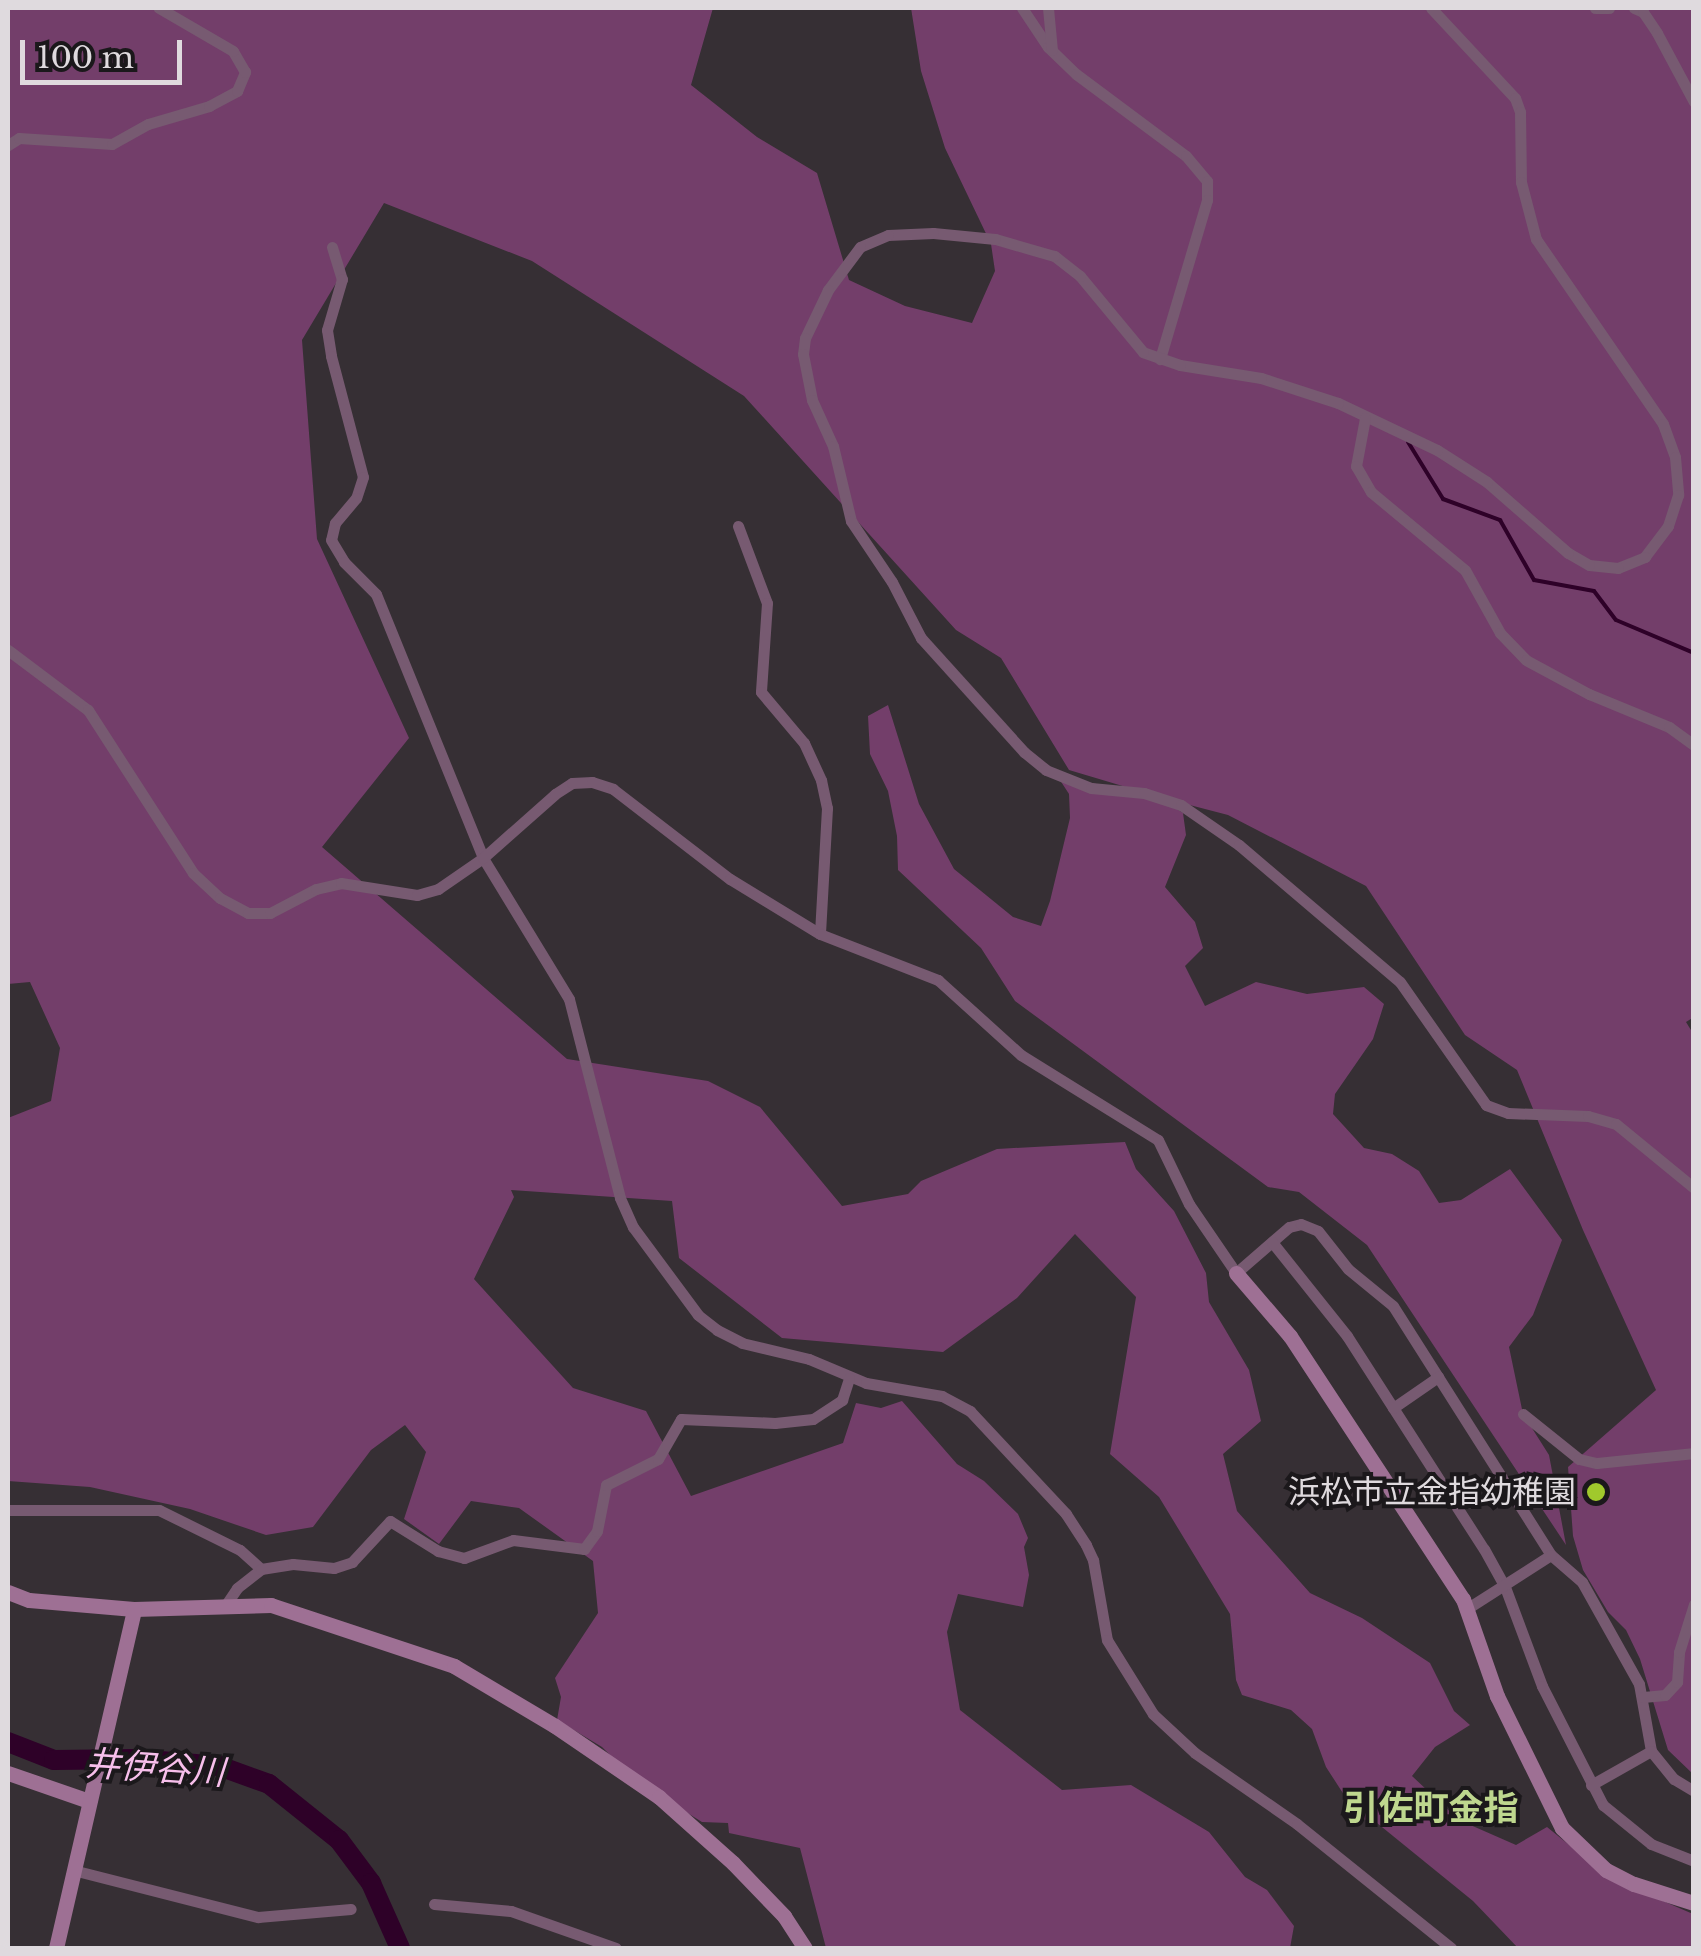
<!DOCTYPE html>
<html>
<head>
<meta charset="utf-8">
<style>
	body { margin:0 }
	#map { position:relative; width:1701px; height:1956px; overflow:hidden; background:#362f34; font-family:"Libre Baskerville","Noto Sans JP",serif }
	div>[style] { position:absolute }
	.green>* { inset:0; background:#733e6a }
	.stream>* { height:4px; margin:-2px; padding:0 2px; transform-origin:2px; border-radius:2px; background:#2e0128 }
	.river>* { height:20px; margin:-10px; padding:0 10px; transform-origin:10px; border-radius:10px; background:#2e0128 }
	.street>* { height:11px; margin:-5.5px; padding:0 5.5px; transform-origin:5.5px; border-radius:5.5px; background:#775a71 }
	.secondary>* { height:15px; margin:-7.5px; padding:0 7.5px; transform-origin:7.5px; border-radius:7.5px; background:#9e7094 }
	.dots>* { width:28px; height:28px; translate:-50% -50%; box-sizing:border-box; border:5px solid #1b181b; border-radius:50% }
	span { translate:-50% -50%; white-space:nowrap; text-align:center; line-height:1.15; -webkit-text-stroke:8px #1b181b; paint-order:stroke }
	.poi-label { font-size:32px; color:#dfdade }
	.right { translate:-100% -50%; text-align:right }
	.water-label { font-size:35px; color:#f7bfeb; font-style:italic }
	.neighbourhood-label { font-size:35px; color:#bed78e; font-weight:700 }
	.frame { position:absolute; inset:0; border:10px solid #dfdade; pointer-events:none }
	.scale { position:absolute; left:20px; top:40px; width:162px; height:45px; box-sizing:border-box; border:5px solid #dfdade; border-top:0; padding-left:12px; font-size:30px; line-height:35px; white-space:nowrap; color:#dfdade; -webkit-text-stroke:8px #1b181b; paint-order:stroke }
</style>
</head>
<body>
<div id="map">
	<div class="green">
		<div style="clip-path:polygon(8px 8px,713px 8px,691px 85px,757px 137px,817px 173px,849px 280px,905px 306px,972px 323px,995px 271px,991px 244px,945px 148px,921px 71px,911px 8px,1693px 8px,1694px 1017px,1686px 1022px,1694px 1035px,1693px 1774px,1668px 1750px,1640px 1659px,1626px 1630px,1608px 1612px,1583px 1570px,1573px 1536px,1568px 1467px,1656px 1390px,1583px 1230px,1517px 1070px,1465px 1035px,1366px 886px,1228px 815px,1159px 797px,1183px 813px,1186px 835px,1165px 887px,1195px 922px,1203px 948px,1185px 966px,1205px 1006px,1256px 982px,1307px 994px,1364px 987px,1384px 1004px,1373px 1039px,1335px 1094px,1333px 1114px,1364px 1148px,1392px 1154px,1419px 1171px,1439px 1203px,1461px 1200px,1510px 1169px,1562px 1240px,1533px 1315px,1509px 1347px,1523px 1414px,1549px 1455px,1566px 1545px,1367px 1245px,1299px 1192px,1268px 1187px,1015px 1001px,981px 948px,898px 870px,897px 836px,888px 791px,870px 754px,868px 716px,888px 705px,919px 804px,954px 869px,1013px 917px,1041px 926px,1050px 901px,1070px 818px,1069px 794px,1058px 777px,1146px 793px,1069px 770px,1001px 658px,956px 630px,744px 396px,532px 261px,384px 203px,302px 340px,317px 539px,409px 738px,322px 847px,567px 1059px,708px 1081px,760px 1107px,842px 1206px,908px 1194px,921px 1181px,997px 1149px,1125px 1142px,1136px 1169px,1174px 1211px,1206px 1273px,1209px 1302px,1249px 1370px,1261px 1421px,1223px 1454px,1237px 1511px,1310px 1593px,1362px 1618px,1430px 1663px,1454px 1711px,1470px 1725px,1435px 1747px,1412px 1776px,1459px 1820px,1516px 1845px,1547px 1827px,1610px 1878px,1693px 1914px,1693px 1948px,1518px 1948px,1473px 1901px,1377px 1823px,1359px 1818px,1326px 1767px,1312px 1729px,1291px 1710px,1242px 1695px,1236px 1680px,1230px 1614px,1159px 1497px,1110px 1454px,1136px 1297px,1075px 1234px,1017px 1298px,943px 1352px,782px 1338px,679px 1258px,672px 1201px,511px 1190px,514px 1197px,474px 1279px,573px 1388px,646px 1411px,691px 1496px,843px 1443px,856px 1403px,881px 1408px,902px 1401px,957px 1464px,984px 1481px,1018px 1514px,1028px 1538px,1024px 1547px,1029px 1575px,1023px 1607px,958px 1594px,947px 1632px,960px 1710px,1062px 1790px,1131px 1785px,1209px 1832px,1245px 1877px,1267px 1890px,1294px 1926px,1290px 1948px,826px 1948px,800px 1848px,729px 1833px,728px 1823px,702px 1822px,636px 1781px,602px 1747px,557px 1720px,561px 1697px,555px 1678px,598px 1613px,593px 1561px,519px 1508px,471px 1501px,439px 1544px,404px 1519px,426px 1452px,405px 1425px,371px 1450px,313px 1527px,266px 1535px,190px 1509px,90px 1487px,8px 1481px,8px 1118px,51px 1101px,60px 1048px,30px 982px,8px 984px)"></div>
	</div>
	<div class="stream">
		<div style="left:1408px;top:442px;width:67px;rotate:58.4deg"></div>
		<div style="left:1443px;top:499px;width:61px;rotate:20.2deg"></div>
		<div style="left:1500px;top:520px;width:69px;rotate:60.5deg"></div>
		<div style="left:1534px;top:580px;width:61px;rotate:10.4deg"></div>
		<div style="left:1594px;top:591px;width:36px;rotate:53deg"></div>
		<div style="left:1616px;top:620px;width:85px;rotate:22.9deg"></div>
	</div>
	<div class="river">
		<div style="left:8px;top:1742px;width:49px;rotate:21.4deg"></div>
		<div style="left:54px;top:1760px;width:83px;rotate:-0.7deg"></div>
		<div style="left:137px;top:1759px;width:82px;rotate:4.9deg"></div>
		<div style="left:219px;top:1766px;width:53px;rotate:19.8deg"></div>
		<div style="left:269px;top:1784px;width:90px;rotate:38.7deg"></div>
		<div style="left:339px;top:1840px;width:54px;rotate:53.3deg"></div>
		<div style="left:371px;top:1883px;width:71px;rotate:66deg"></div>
	</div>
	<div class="street">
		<div style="left:1022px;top:8px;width:47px;rotate:56.3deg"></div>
		<div style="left:1048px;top:47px;width:39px;rotate:44deg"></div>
		<div style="left:1076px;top:74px;width:137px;rotate:36.7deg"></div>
		<div style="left:1186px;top:156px;width:33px;rotate:50deg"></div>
		<div style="left:1207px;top:181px;width:19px;rotate:90deg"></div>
		<div style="left:1207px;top:200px;width:166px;rotate:106.5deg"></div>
		<div style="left:1048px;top:8px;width:42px;rotate:84.6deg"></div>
		<div style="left:1431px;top:8px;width:123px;rotate:47deg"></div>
		<div style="left:1515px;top:98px;width:15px;rotate:70deg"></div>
		<div style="left:1520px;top:112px;width:70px;rotate:89.2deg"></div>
		<div style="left:1521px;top:182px;width:59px;rotate:75.3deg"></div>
		<div style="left:1536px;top:239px;width:224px;rotate:55.5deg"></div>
		<div style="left:1663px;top:424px;width:35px;rotate:70deg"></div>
		<div style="left:1675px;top:457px;width:38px;rotate:85deg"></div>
		<div style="left:1678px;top:495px;width:33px;rotate:108deg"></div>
		<div style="left:1668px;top:526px;width:39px;rotate:127deg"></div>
		<div style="left:1645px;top:557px;width:29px;rotate:158deg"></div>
		<div style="left:1618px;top:568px;width:29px;rotate:-174deg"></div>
		<div style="left:1589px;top:565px;width:24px;rotate:-150deg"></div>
		<div style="left:1568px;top:553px;width:108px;rotate:-138.8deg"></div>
		<div style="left:1487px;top:482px;width:59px;rotate:-147.4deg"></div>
		<div style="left:1437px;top:450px;width:110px;rotate:-154.6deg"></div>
		<div style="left:1338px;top:403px;width:81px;rotate:-162deg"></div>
		<div style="left:1261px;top:378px;width:82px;rotate:-170.9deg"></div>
		<div style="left:1180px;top:365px;width:39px;rotate:-161deg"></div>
		<div style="left:1143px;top:352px;width:99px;rotate:-129.7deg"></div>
		<div style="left:1080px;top:276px;width:33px;rotate:-142deg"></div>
		<div style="left:1054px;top:256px;width:61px;rotate:-163.9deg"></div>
		<div style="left:995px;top:239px;width:62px;rotate:-174.5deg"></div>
		<div style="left:933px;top:233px;width:45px;rotate:177.5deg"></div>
		<div style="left:888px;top:235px;width:30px;rotate:157deg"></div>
		<div style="left:860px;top:247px;width:54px;rotate:126.7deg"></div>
		<div style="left:828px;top:290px;width:53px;rotate:115.6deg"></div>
		<div style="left:805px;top:338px;width:16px;rotate:97deg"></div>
		<div style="left:803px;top:354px;width:47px;rotate:78.9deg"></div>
		<div style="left:812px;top:400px;width:51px;rotate:65.5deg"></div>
		<div style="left:833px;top:446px;width:77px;rotate:76.5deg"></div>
		<div style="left:851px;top:521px;width:73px;rotate:56.1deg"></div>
		<div style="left:892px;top:582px;width:63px;rotate:62.6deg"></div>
		<div style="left:921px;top:638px;width:154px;rotate:47.9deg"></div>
		<div style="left:1024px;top:752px;width:28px;rotate:39deg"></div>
		<div style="left:1046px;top:770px;width:48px;rotate:21.8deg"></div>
		<div style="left:1091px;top:788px;width:53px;rotate:5.4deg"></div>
		<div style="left:1144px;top:793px;width:39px;rotate:18deg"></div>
		<div style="left:1181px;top:805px;width:70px;rotate:34.6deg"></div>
		<div style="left:1239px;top:845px;width:211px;rotate:40.4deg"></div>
		<div style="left:1400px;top:982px;width:150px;rotate:55deg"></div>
		<div style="left:1486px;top:1105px;width:23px;rotate:20deg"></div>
		<div style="left:1508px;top:1113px;width:80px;rotate:2.1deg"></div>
		<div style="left:1588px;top:1116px;width:29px;rotate:16deg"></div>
		<div style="left:1616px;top:1124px;width:101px;rotate:39.4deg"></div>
		<div style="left:1595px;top:8px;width:14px"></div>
		<div style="left:1634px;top:8px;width:10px;rotate:24deg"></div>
		<div style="left:1643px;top:12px;width:25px;rotate:56deg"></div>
		<div style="left:1657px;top:33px;width:78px;rotate:61.8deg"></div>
		<div style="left:8px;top:145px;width:13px;rotate:-32deg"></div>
		<div style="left:19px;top:138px;width:93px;rotate:3.7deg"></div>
		<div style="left:112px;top:144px;width:41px;rotate:-29.1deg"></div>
		<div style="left:148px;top:124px;width:64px;rotate:-16.4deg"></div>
		<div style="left:209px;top:106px;width:32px;rotate:-28deg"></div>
		<div style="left:237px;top:91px;width:21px;rotate:-67deg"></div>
		<div style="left:245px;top:72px;width:24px;rotate:-120deg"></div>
		<div style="left:233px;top:51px;width:86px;rotate:-149.8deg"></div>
		<div style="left:332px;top:247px;width:34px;rotate:73deg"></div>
		<div style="left:342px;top:279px;width:53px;rotate:106.4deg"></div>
		<div style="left:327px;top:330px;width:26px;rotate:81deg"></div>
		<div style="left:331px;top:356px;width:125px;rotate:75.2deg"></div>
		<div style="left:363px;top:477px;width:22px;rotate:108deg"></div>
		<div style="left:356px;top:498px;width:33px;rotate:130deg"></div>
		<div style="left:335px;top:523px;width:17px;rotate:103deg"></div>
		<div style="left:331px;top:540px;width:26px;rotate:59deg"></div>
		<div style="left:344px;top:562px;width:45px;rotate:45deg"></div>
		<div style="left:376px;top:594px;width:285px;rotate:67.9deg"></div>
		<div style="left:483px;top:858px;width:165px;rotate:58.6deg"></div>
		<div style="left:569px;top:999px;width:205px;rotate:75.6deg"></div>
		<div style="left:620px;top:1198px;width:32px;rotate:66deg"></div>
		<div style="left:633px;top:1227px;width:109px;rotate:53.5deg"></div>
		<div style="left:698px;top:1315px;width:24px;rotate:38deg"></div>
		<div style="left:717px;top:1330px;width:28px;rotate:27deg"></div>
		<div style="left:742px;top:1343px;width:69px;rotate:13.4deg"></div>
		<div style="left:809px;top:1359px;width:62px;rotate:22.8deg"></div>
		<div style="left:866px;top:1383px;width:77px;rotate:9.7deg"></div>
		<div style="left:942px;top:1396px;width:32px;rotate:28deg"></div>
		<div style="left:970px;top:1411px;width:141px;rotate:47deg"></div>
		<div style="left:1066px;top:1514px;width:37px;rotate:57deg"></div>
		<div style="left:1086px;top:1545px;width:17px;rotate:65deg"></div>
		<div style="left:1093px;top:1560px;width:81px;rotate:80.1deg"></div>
		<div style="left:1107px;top:1640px;width:87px;rotate:58.1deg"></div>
		<div style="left:1153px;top:1714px;width:57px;rotate:42.9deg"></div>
		<div style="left:1195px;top:1753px;width:124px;rotate:34.8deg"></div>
		<div style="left:1297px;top:1824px;width:198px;rotate:38.8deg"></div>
		<div style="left:1365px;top:418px;width:49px;rotate:100.6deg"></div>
		<div style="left:1356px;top:466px;width:30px;rotate:60deg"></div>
		<div style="left:1371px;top:492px;width:122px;rotate:39.7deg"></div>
		<div style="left:1465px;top:570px;width:72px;rotate:60.9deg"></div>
		<div style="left:1500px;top:633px;width:37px;rotate:46deg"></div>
		<div style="left:1526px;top:660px;width:72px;rotate:28.4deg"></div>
		<div style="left:1589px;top:694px;width:87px;rotate:22.4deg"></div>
		<div style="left:1669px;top:727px;width:31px;rotate:36deg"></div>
		<div style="left:738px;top:526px;width:82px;rotate:69.4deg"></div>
		<div style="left:767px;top:603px;width:89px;rotate:93.9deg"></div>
		<div style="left:761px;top:692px;width:67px;rotate:49.9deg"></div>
		<div style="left:804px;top:743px;width:41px;rotate:65.3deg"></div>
		<div style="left:821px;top:780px;width:29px;rotate:78deg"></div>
		<div style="left:827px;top:808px;width:126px;rotate:93.2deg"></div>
		<div style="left:8px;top:650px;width:100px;rotate:36.9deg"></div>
		<div style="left:88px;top:710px;width:194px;rotate:57.2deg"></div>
		<div style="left:193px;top:873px;width:37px;rotate:43deg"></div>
		<div style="left:220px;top:898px;width:32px;rotate:28deg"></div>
		<div style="left:248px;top:913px;width:22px"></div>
		<div style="left:270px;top:913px;width:52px;rotate:-27.6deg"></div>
		<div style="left:316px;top:889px;width:26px;rotate:-13deg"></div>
		<div style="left:341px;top:883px;width:77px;rotate:9deg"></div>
		<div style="left:417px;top:895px;width:22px;rotate:-16deg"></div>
		<div style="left:438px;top:889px;width:55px;rotate:-34.6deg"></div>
		<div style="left:483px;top:858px;width:96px;rotate:-41.6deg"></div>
		<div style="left:555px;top:794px;width:20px;rotate:-33deg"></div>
		<div style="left:572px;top:783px;width:20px;rotate:-3deg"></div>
		<div style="left:592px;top:782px;width:22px;rotate:18deg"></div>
		<div style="left:613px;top:789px;width:148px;rotate:37.6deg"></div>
		<div style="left:730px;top:879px;width:105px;rotate:31.4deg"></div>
		<div style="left:820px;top:934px;width:127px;rotate:21.3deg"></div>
		<div style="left:938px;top:980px;width:112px;rotate:42.1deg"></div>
		<div style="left:1021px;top:1055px;width:161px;rotate:31.8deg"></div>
		<div style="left:1158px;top:1140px;width:71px;rotate:64.2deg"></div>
		<div style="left:1189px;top:1204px;width:83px;rotate:55.7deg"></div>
		<div style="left:1236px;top:1273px;width:70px;rotate:-41deg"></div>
		<div style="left:1289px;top:1227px;width:12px;rotate:-14deg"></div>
		<div style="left:1301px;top:1224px;width:18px;rotate:22deg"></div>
		<div style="left:1318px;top:1231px;width:48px;rotate:51.7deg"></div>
		<div style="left:1348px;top:1269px;width:58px;rotate:39.4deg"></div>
		<div style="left:1393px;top:1306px;width:295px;rotate:57.6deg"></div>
		<div style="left:1551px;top:1555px;width:41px;rotate:41.1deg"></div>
		<div style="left:1582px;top:1582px;width:117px;rotate:60.8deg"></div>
		<div style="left:1639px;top:1684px;width:68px;rotate:79.8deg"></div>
		<div style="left:1651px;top:1751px;width:36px;rotate:51deg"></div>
		<div style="left:1674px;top:1779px;width:23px;rotate:31deg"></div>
		<div style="left:1272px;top:1242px;width:120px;rotate:51.4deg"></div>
		<div style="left:1347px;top:1336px;width:253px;rotate:57.3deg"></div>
		<div style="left:1484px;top:1549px;width:43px;rotate:61.1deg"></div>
		<div style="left:1505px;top:1587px;width:106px;rotate:69.5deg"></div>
		<div style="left:1542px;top:1686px;width:134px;rotate:62.9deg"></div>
		<div style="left:1603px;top:1805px;width:62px;rotate:39.1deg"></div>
		<div style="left:1651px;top:1844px;width:46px;rotate:21.6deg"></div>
		<div style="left:1393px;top:1408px;width:55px;rotate:-34.6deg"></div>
		<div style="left:1523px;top:1414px;width:72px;rotate:38.8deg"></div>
		<div style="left:1579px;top:1459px;width:18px;rotate:13deg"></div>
		<div style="left:1597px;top:1463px;width:98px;rotate:-5.9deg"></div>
		<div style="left:8px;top:1510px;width:151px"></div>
		<div style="left:159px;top:1510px;width:90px;rotate:26.3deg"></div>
		<div style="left:240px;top:1550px;width:28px;rotate:42deg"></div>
		<div style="left:227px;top:1603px;width:18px;rotate:-56deg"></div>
		<div style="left:237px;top:1588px;width:31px;rotate:-38deg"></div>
		<div style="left:261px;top:1569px;width:32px;rotate:-9deg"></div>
		<div style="left:293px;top:1564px;width:41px;rotate:5.6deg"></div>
		<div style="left:334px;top:1568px;width:19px;rotate:-18deg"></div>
		<div style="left:352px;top:1562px;width:56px;rotate:-47.2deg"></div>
		<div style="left:390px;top:1521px;width:57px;rotate:32deg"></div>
		<div style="left:438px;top:1551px;width:27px;rotate:15deg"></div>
		<div style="left:464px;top:1558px;width:52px;rotate:-20.2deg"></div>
		<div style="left:513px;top:1540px;width:72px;rotate:7.2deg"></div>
		<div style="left:584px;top:1549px;width:22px;rotate:-54deg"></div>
		<div style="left:597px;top:1531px;width:47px;rotate:-78.9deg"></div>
		<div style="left:606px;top:1485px;width:58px;rotate:-26.6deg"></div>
		<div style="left:658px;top:1459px;width:46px;rotate:-60.1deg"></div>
		<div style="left:681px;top:1419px;width:94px;rotate:2.4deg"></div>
		<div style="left:775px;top:1423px;width:38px;rotate:-6deg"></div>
		<div style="left:813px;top:1419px;width:35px;rotate:-33deg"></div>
		<div style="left:842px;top:1400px;width:23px;rotate:-72deg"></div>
		<div style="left:1468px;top:1608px;width:98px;rotate:-32.6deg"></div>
		<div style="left:1643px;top:1697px;width:22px;rotate:-5deg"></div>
		<div style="left:1665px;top:1695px;width:18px;rotate:-47deg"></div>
		<div style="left:1677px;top:1682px;width:30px;rotate:-86deg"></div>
		<div style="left:1679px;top:1652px;width:50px;rotate:-72.6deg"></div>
		<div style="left:1591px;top:1785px;width:69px;rotate:-29.5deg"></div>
		<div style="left:73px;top:1870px;width:191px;rotate:14.3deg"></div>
		<div style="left:258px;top:1917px;width:93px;rotate:-4.9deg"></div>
		<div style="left:434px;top:1904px;width:77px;rotate:5.2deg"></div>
		<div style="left:511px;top:1911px;width:111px;rotate:19.4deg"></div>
	</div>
	<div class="secondary">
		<div style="left:1236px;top:1273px;width:83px;rotate:49.4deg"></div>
		<div style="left:1290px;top:1336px;width:315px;rotate:56.7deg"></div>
		<div style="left:1463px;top:1599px;width:103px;rotate:70.7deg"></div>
		<div style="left:1497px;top:1696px;width:147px;rotate:63.8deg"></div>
		<div style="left:1562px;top:1828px;width:61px;rotate:43.7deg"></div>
		<div style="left:1606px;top:1870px;width:31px;rotate:27deg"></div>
		<div style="left:1634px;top:1884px;width:63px;rotate:17.6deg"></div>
		<div style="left:8px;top:1592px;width:22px;rotate:21deg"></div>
		<div style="left:29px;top:1600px;width:105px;rotate:4.9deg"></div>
		<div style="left:134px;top:1609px;width:137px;rotate:-1.7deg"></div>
		<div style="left:271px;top:1605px;width:193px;rotate:18.4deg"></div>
		<div style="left:454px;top:1666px;width:117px;rotate:30.7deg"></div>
		<div style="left:555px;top:1726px;width:126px;rotate:34.3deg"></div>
		<div style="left:659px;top:1797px;width:99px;rotate:41.7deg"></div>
		<div style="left:733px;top:1863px;width:74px;rotate:46.1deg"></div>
		<div style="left:784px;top:1916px;width:38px;rotate:57deg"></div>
		<div style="left:8px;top:1773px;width:86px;rotate:19.1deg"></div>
		<div style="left:56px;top:1948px;width:348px;rotate:-77deg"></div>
	</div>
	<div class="dots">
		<div style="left:1596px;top:1492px;background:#a0c92c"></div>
	</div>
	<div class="poi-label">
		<span class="right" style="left:1576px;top:1492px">浜松市立金指幼稚園</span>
	</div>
	<div class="water-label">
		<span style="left:155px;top:1768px;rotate:4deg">井伊谷川</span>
	</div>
	<div class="neighbourhood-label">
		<span style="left:1431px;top:1808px">引佐町金指</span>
	</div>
	<div class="frame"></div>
	<div class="scale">100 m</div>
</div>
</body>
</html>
